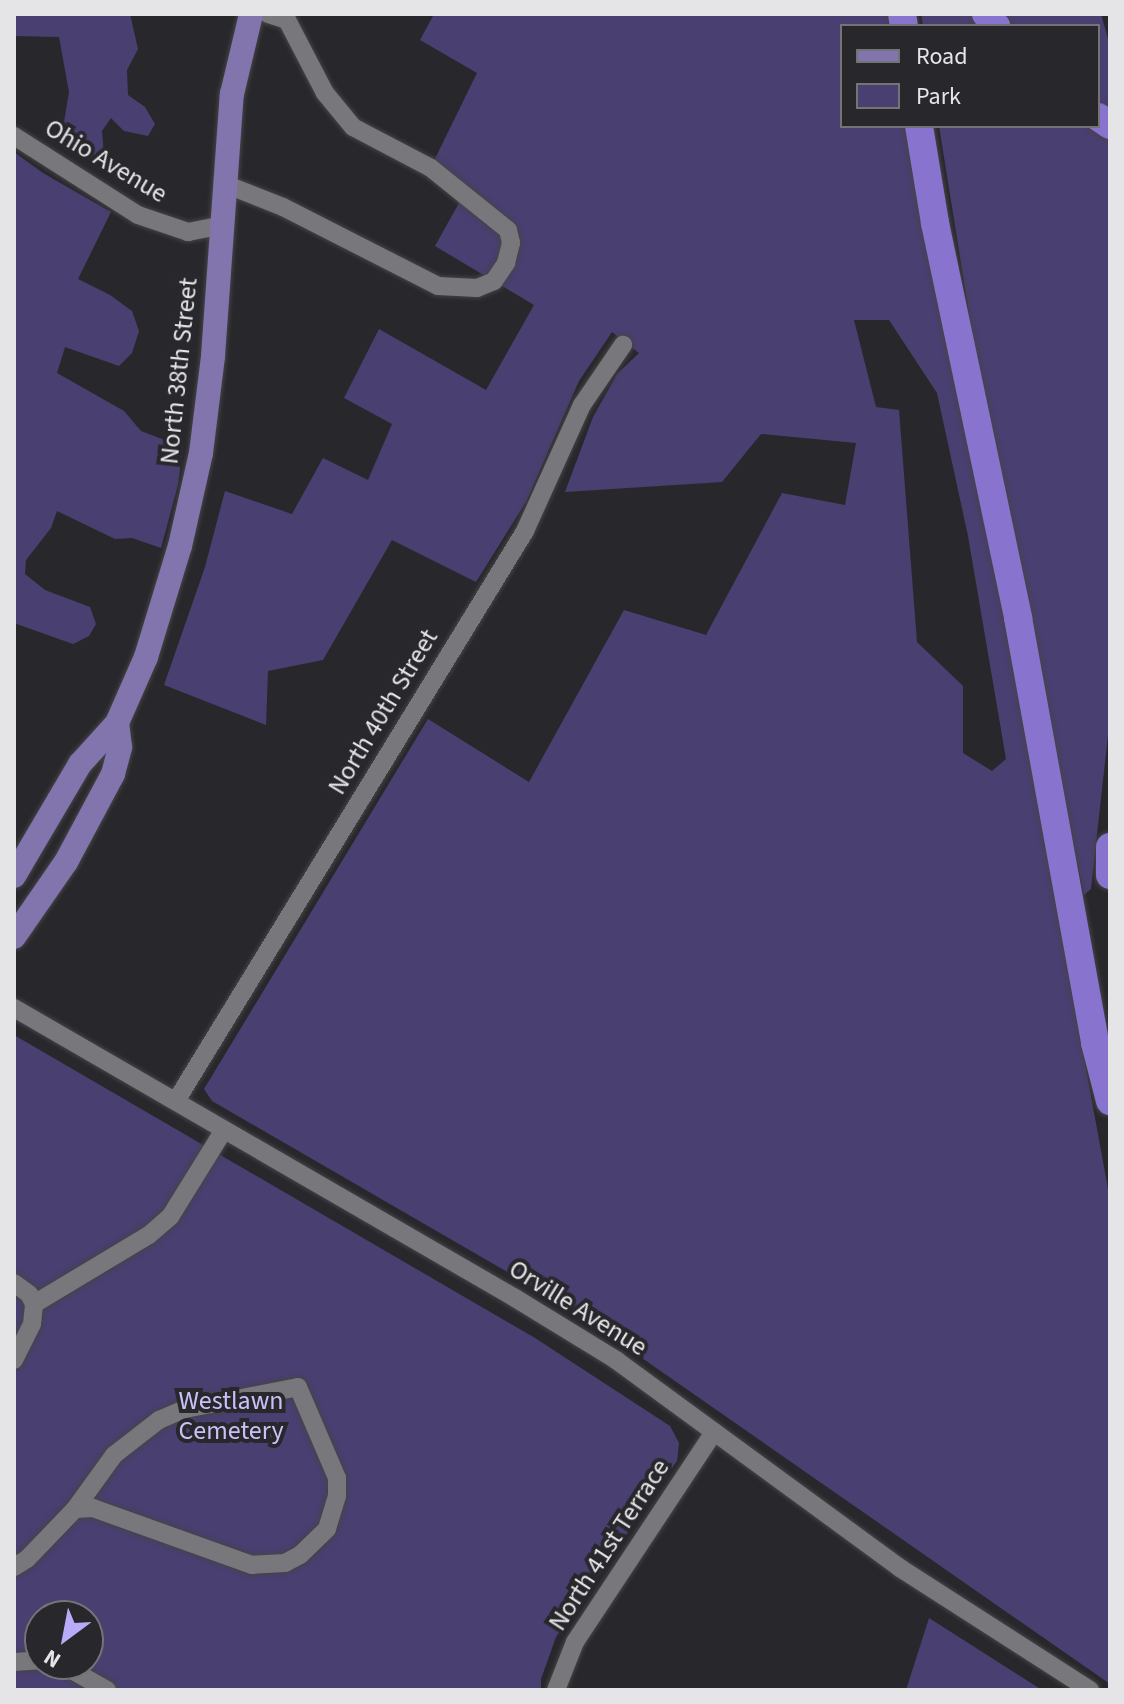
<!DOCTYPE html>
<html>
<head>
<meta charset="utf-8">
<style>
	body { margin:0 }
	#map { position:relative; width:1124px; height:1704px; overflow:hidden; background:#28282c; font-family:"Source Sans 3",sans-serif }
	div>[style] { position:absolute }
	.green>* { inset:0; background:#4a3f71 }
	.roads { filter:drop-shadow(0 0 2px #444447) drop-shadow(0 0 2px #444447) }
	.minor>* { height:18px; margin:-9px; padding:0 9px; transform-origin:9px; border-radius:9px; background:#78777c }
	.major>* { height:24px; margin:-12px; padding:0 12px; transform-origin:12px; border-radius:12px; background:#8275ad }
	.highway>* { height:28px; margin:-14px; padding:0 14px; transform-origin:14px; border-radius:14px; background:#8873ce }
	span { translate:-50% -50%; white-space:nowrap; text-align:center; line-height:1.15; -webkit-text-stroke:8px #28282c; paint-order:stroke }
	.street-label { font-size:26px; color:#e5e5e7 }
	.park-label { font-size:26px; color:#cac0f7 }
	.frame { position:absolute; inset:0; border:16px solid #e5e5e7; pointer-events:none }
	.legend { position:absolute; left:840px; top:24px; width:260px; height:104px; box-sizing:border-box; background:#28282c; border:2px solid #747477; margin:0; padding:10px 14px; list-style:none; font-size:24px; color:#e5e5e7 }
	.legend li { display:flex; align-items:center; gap:16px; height:40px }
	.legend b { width:40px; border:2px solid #747477 }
	.north { position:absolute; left:24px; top:1600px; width:80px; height:80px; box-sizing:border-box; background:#28282c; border:2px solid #747477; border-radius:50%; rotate:212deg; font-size:22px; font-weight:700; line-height:32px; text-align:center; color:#e5e5e7 }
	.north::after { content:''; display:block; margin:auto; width:28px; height:36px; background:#b9abf7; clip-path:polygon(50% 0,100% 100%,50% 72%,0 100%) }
</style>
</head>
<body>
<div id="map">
	<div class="green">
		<div style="clip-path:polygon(14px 14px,130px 14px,138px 49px,127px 70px,128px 95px,145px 107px,155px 124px,148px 136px,124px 131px,111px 118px,102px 131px,104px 155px,91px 158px,61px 140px,69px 92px,59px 37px,14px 36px)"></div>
		<div style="clip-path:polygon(evenodd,434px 14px,888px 14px,890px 26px,842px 26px,842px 126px,904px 126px,1003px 614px,1110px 1200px,1110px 1684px,573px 1310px,212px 1101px,204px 1089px,428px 719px,529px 782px,624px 610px,706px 635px,782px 493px,845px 505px,856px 443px,761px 434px,722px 482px,565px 492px,593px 417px,617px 374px,639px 353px,612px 332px,579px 381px,526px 502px,476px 582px,392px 540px,323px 660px,268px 671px,266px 725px,164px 685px,205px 567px,225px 491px,292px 514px,323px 458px,368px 480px,392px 424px,344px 398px,379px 329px,486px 390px,534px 305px,435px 246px,459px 203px,428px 173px,477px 73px,420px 40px,434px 14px,854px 320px,889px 320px,937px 393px,968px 536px,1006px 759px,992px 771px,963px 753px,963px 686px,917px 642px,899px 410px,876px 407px,854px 320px)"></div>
		<div style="clip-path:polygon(921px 14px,970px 14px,979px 26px,923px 26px)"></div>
		<div style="clip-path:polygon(999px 14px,1101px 14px,1110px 46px,1110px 717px,1091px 889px,1084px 895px,985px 413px,939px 126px,1098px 126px,1098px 26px,1011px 26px)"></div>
		<div style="clip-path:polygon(14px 152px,43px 173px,111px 212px,78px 279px,110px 295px,132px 311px,139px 331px,132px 353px,119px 366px,65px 347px,57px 373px,124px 411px,141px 431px,183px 447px,178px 485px,161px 548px,132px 538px,115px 539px,57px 511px,51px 528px,26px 560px,25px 574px,45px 590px,90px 607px,96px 624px,89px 636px,73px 644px,14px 623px)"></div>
		<div style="clip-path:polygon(evenodd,14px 1035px,535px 1338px,670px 1426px,679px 1443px,677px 1461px,556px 1637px,541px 1679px,541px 1690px,14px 1690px,14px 1035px,40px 1616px,88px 1616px,88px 1664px,40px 1664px,40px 1616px)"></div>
		<div style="clip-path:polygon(929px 1618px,1042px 1690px,906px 1690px)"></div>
	</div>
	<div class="roads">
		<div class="minor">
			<div style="left:14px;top:136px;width:147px;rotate:32.5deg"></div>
			<div style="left:138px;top:215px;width:53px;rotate:18.8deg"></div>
			<div style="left:188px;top:232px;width:33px;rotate:-11deg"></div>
			<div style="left:225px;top:184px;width:62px;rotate:21.6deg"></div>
			<div style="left:283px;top:207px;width:174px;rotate:27deg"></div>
			<div style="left:438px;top:286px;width:39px;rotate:3deg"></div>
			<div style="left:477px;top:288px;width:18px;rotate:-22deg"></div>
			<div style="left:494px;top:281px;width:22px;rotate:-56deg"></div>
			<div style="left:506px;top:263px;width:21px;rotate:-76deg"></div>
			<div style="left:511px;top:243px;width:13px;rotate:-103deg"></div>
			<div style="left:508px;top:230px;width:99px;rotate:-141.2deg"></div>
			<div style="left:431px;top:168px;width:88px;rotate:-152.3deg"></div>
			<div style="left:353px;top:127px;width:44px;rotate:-129.5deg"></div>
			<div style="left:325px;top:93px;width:82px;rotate:-117.5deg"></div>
			<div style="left:287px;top:20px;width:20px;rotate:-162deg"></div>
			<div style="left:14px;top:1008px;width:579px;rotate:30.06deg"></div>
			<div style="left:515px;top:1298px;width:119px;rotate:31.5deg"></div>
			<div style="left:616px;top:1360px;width:352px;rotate:36.2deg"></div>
			<div style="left:900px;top:1568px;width:226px;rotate:32.7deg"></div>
			<div style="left:176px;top:1101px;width:668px;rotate:-58.52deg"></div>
			<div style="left:525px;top:531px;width:138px;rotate:-65.7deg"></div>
			<div style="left:582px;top:405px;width:73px;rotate:-55.7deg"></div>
			<div style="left:14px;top:1283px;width:19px;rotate:36deg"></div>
			<div style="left:29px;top:1294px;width:11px;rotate:63deg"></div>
			<div style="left:34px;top:1304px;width:134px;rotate:-31deg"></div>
			<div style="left:149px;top:1235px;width:28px;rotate:-41deg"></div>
			<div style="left:170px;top:1217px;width:102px;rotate:-58.2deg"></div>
			<div style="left:14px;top:1360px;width:40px;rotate:-63.4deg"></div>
			<div style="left:32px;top:1324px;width:20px;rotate:-84deg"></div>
			<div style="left:298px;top:1387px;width:99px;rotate:66.8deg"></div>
			<div style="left:337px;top:1478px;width:18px;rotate:90deg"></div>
			<div style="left:337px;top:1496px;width:34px;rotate:107deg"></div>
			<div style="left:327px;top:1529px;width:37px;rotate:136deg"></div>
			<div style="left:300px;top:1555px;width:17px;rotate:152deg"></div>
			<div style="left:285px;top:1563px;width:33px;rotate:177deg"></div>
			<div style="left:252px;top:1565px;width:169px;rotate:-160.3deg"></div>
			<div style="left:93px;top:1508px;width:18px;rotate:177deg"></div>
			<div style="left:75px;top:1509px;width:67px;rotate:-54.2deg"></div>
			<div style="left:114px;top:1455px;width:57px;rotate:-37.9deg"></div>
			<div style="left:159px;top:1420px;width:28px;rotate:-23deg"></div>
			<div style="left:185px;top:1409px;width:115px;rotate:-11deg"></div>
			<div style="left:14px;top:1567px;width:15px;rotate:-32deg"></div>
			<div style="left:27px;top:1559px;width:69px;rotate:-46.2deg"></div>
			<div style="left:14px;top:1662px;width:26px;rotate:-4deg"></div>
			<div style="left:61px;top:1664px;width:53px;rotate:29.5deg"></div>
			<div style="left:556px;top:1690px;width:52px;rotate:-68.4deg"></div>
			<div style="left:575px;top:1642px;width:252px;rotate:-56.5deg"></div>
		</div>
		<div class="major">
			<div style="left:14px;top:876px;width:130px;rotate:-59.5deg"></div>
			<div style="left:80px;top:764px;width:55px;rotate:-47.9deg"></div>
			<div style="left:117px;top:723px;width:72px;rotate:-66.3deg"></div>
			<div style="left:146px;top:657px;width:116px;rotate:-73deg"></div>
			<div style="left:180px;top:546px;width:95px;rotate:-77.3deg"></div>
			<div style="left:201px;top:453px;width:98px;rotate:-82.9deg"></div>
			<div style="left:213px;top:356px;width:263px;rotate:-85.9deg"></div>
			<div style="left:232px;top:94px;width:82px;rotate:-76.6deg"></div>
			<div style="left:14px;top:937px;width:91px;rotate:-55.3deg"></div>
			<div style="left:66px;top:862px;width:100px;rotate:-61.9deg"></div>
			<div style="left:113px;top:774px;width:28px;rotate:-75deg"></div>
			<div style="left:120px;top:747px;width:24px;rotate:-97deg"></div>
		</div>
		<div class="highway">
			<div style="left:902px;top:14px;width:12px;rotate:81deg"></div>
			<div style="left:986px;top:14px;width:16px;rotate:50deg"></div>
			<div style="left:1098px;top:117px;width:14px;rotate:34deg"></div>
			<div style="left:919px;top:126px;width:98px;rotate:80.6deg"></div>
			<div style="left:935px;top:223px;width:404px;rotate:78.1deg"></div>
			<div style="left:1018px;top:618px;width:432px;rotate:79.7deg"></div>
			<div style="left:1095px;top:1043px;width:60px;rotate:75.5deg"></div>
			<div style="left:1110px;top:847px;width:28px;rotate:90deg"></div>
		</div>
	</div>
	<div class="street-label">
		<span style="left:106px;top:161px;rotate:31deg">Ohio Avenue</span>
		<span style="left:179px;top:371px;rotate:-84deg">North 38th Street</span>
		<span style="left:383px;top:712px;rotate:-59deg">North 40th Street</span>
		<span style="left:578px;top:1308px;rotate:32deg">Orville Avenue</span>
		<span style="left:609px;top:1545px;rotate:-57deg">North 41st Terrace</span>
	</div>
	<div class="park-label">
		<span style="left:231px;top:1416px">Westlawn<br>Cemetery</span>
	</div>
	<div class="frame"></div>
	<ul class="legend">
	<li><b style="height:10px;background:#8275ad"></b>Road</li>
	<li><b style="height:22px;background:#4a3f71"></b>Park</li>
	</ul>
	<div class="north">N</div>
</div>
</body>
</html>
